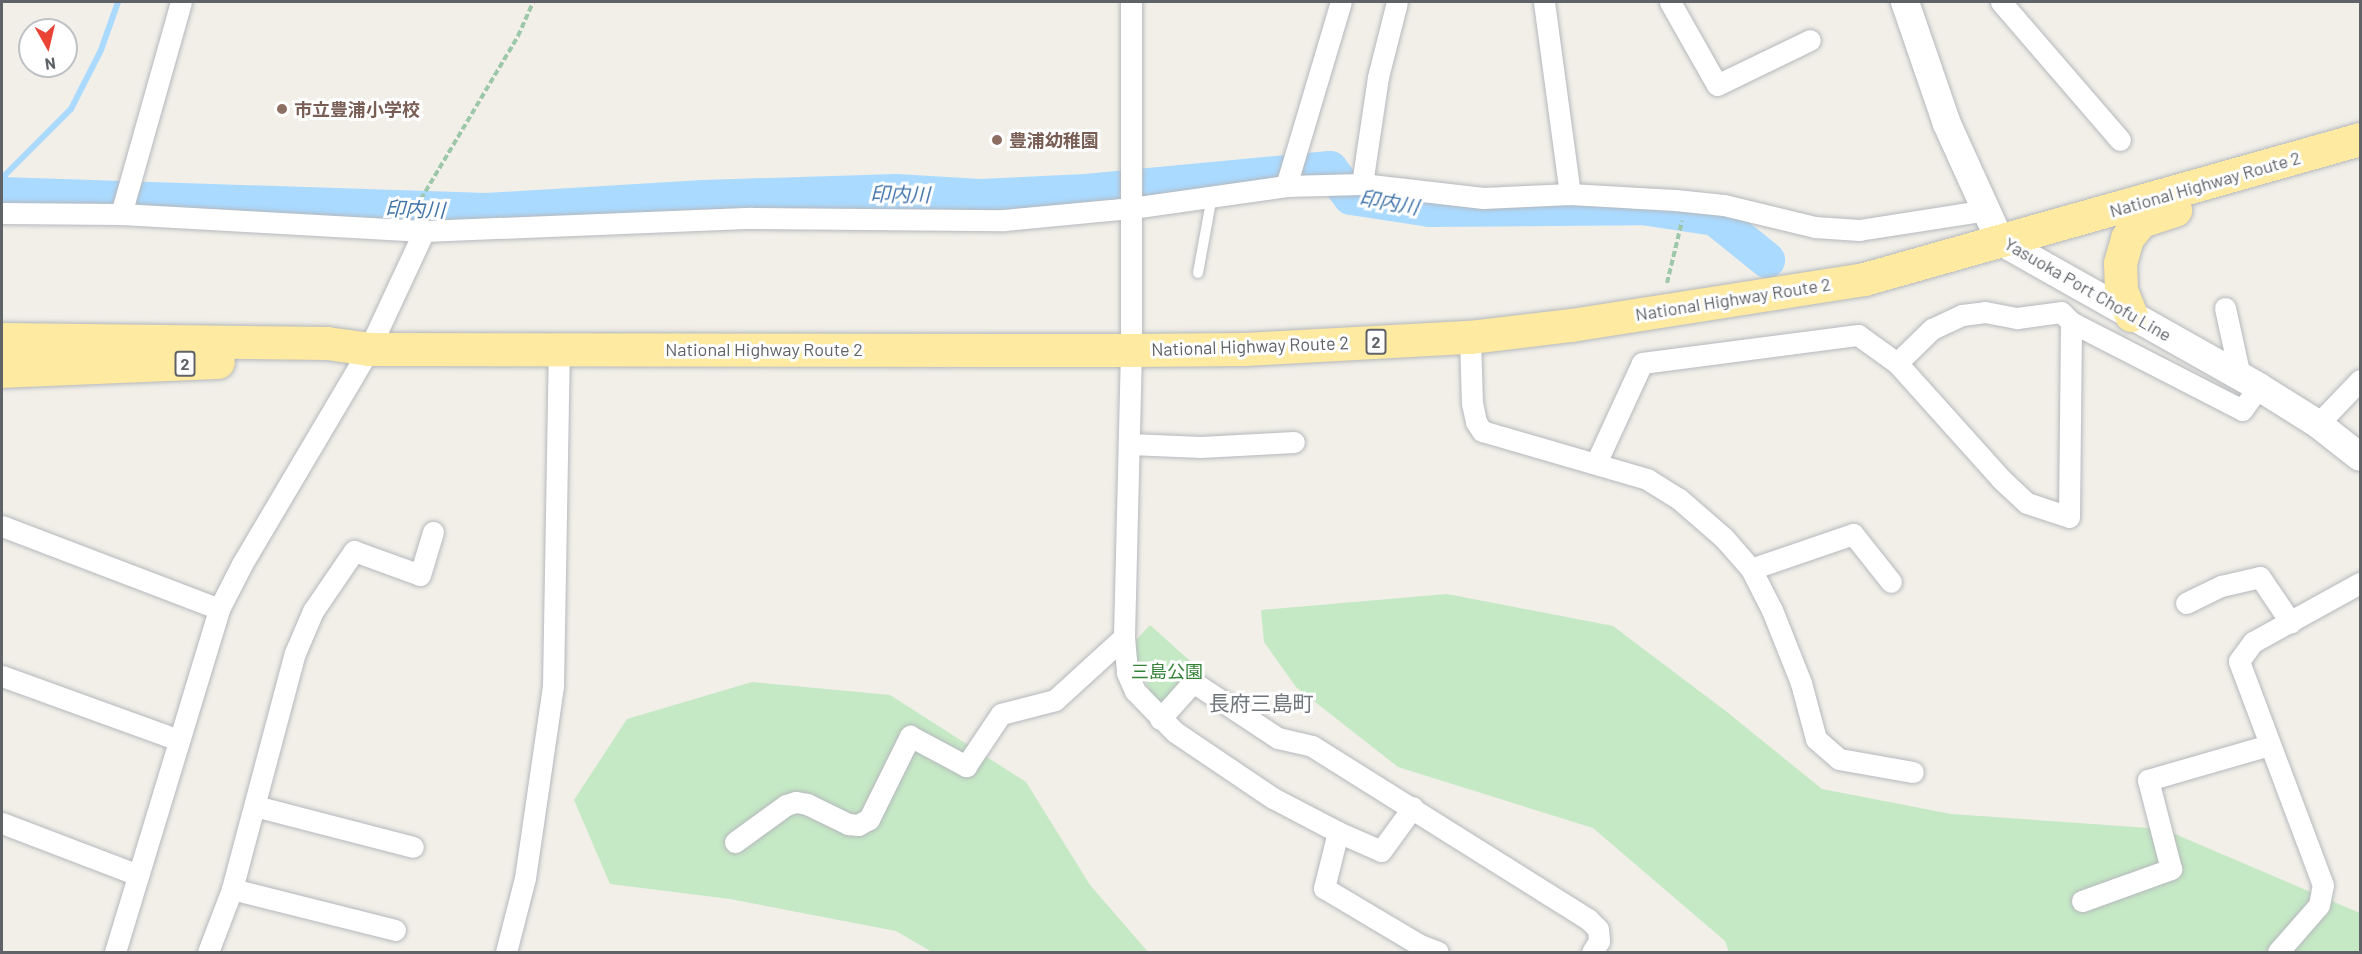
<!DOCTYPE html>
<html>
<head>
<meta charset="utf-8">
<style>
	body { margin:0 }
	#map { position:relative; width:2362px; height:954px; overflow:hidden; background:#f1efe8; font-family:Barlow,"Noto Sans JP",sans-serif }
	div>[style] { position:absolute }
	.green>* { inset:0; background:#c5e8c5 }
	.stream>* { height:6px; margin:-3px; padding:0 3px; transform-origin:3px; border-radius:3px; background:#aadaff }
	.river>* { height:36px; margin:-18px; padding:0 18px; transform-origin:18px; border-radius:18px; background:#aadaff }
	.path>* { height:4px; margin-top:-2px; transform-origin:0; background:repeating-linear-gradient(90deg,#9cc7a9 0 6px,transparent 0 9px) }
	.roads { filter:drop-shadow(0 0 2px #b5b8bc) drop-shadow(0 0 2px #b5b8bc) }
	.service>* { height:10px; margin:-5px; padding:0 5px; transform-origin:5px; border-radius:5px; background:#fff }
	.minor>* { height:21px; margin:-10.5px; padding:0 10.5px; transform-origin:10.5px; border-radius:10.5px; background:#fff }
	.secondary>* { height:28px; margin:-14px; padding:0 14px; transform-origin:14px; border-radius:14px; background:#fff }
	.trunk>* { height:33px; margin:-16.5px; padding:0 16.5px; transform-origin:16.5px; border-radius:16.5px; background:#feeaa1 }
	.dots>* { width:16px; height:16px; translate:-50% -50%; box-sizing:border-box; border:3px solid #fff; border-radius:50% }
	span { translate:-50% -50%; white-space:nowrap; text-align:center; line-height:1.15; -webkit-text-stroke:6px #fff; paint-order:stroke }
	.shield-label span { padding:2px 4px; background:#fff; border:2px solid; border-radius:4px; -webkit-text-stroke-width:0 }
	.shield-label { font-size:16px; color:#5f6368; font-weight:700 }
	.education-label { font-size:18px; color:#785e54; font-weight:700 }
	.left { translate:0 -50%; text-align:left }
	.street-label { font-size:18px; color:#5f6368 }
	.park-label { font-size:18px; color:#348238 }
	.water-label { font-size:20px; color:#4174aa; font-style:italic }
	.quarter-label { font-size:21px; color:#70757a }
	.frame { position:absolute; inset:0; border:3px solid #5f6368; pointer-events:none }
	.north { position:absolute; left:18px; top:18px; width:60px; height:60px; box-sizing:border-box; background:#fff; border:2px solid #bfc1c3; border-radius:50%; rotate:172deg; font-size:16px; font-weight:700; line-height:24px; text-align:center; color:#5f6368 }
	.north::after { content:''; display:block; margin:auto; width:21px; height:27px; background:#ea4335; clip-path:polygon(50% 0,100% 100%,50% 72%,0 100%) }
</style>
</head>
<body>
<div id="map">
	<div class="green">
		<div style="clip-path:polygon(1447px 594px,1613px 626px,1727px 712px,1822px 789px,1951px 814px,2163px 829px,2360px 913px,2360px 952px,1729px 952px,1725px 941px,1593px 828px,1398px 767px,1296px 687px,1264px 642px,1261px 610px)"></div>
		<div style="clip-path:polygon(1150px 625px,1199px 669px,1170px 703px,1153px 699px,1134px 651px,1136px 640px)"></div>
		<div style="clip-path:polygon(752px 682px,890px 695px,1026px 782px,1090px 885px,1148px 952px,932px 952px,896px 931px,730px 899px,610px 884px,574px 800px,627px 719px)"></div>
	</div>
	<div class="stream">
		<div style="left:2px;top:195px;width:20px;rotate:-81deg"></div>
		<div style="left:5px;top:175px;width:93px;rotate:-45deg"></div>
		<div style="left:71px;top:109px;width:66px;rotate:-63deg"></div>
		<div style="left:101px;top:50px;width:51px;rotate:-70.5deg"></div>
	</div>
	<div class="river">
		<div style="left:2px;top:195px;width:484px;rotate:1.9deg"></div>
		<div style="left:486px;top:211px;width:218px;rotate:-3.4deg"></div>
		<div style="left:704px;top:198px;width:192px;rotate:-1.8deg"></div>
		<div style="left:896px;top:192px;width:84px;rotate:3.4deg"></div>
		<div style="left:980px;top:197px;width:106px;rotate:-2.7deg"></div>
		<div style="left:1086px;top:192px;width:245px;rotate:-5.4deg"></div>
		<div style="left:1330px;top:169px;width:35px;rotate:53deg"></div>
		<div style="left:1351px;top:197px;width:80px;rotate:8.6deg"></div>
		<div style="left:1430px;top:209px;width:212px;rotate:-0.5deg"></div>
		<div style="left:1642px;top:207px;width:74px;rotate:8.6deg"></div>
		<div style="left:1715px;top:218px;width:67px;rotate:38.9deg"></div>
	</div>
	<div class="path">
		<div style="left:422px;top:211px;width:12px;rotate:-95deg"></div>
		<div style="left:421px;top:199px;width:190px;rotate:-59.2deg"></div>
		<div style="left:518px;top:36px;width:37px;rotate:-66deg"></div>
		<div style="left:1667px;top:283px;width:64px;rotate:-76.4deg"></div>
	</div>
	<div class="roads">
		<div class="service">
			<div style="left:1198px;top:273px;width:78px;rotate:-79.7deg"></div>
		</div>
		<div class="minor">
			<div style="left:1131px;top:2px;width:348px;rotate:90deg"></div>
			<div style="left:1131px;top:350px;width:287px;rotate:91.4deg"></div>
			<div style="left:1124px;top:637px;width:36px;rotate:85deg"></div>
			<div style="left:1127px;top:673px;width:20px;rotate:66deg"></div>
			<div style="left:1135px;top:691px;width:57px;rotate:45.7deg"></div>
			<div style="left:1175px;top:732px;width:118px;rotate:34deg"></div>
			<div style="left:1273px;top:798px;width:73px;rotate:27.6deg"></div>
			<div style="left:1338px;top:832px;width:47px;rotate:23.8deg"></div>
			<div style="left:1381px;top:851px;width:54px;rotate:-54deg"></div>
			<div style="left:1544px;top:2px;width:194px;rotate:82.3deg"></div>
			<div style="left:1670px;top:2px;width:95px;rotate:60.5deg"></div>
			<div style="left:1717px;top:85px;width:103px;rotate:-25.8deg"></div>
			<div style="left:2001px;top:2px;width:182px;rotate:49.2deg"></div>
			<div style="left:1362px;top:184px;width:108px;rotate:-81.5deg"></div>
			<div style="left:1378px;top:77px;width:77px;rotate:-75.8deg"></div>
			<div style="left:1286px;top:186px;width:192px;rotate:-73.4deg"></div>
			<div style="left:2px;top:213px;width:119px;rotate:0.5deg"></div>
			<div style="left:121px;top:214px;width:303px;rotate:3.2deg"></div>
			<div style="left:424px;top:231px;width:328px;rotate:-2.3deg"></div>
			<div style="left:752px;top:218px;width:252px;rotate:0.5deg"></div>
			<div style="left:1004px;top:220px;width:129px;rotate:-5.4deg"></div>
			<div style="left:1132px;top:208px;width:156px;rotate:-8.1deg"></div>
			<div style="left:1286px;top:186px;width:76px;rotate:-1.5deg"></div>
			<div style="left:1362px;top:184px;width:122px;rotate:6.6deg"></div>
			<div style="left:1483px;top:198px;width:87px;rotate:-2.6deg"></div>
			<div style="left:1570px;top:194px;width:105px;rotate:3.3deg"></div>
			<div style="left:1675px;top:200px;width:49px;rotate:5.8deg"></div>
			<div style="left:1724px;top:205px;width:94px;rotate:13.6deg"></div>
			<div style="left:1815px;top:227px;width:44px;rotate:3.9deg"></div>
			<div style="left:1859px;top:230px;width:129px;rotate:-8.9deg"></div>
			<div style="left:121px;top:214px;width:220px;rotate:-74.2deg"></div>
			<div style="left:2225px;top:308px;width:70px;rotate:77.6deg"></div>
			<div style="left:1470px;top:337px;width:66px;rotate:88.3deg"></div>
			<div style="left:1472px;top:403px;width:19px;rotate:78deg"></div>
			<div style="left:1476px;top:422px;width:11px;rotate:56deg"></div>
			<div style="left:1482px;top:431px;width:172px;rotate:16.2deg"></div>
			<div style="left:1647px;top:479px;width:36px;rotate:32deg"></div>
			<div style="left:1678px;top:498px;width:61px;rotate:41deg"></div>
			<div style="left:1724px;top:538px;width:41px;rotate:48.9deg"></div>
			<div style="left:1751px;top:569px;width:46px;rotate:62.9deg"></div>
			<div style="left:1772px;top:610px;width:79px;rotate:68.3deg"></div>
			<div style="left:1801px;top:683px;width:58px;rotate:75deg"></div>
			<div style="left:1816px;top:739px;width:30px;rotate:41deg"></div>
			<div style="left:1839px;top:759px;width:75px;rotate:10deg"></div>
			<div style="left:1897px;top:363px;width:49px;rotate:-44.2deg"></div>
			<div style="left:1932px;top:329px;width:33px;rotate:-25deg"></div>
			<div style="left:1962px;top:315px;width:23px;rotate:-7deg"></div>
			<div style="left:1985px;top:312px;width:33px;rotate:11deg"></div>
			<div style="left:2017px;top:318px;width:44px;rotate:-7.8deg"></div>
			<div style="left:2061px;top:312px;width:14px;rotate:45deg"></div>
			<div style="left:2318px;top:424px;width:61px;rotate:-46.3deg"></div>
			<div style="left:1130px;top:444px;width:71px;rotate:2.4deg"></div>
			<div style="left:1201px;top:447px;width:93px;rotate:-3.1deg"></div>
			<div style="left:1596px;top:463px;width:110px;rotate:-65.3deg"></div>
			<div style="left:1642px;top:363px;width:218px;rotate:-7.4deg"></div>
			<div style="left:1858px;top:335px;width:48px;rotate:35.7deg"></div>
			<div style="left:1897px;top:363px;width:156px;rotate:48.1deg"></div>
			<div style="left:2001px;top:479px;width:35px;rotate:43deg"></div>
			<div style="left:2027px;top:503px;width:44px;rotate:18.4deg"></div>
			<div style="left:2069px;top:517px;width:195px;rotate:-89.4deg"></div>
			<div style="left:2071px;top:322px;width:192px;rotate:27.2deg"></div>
			<div style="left:2242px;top:410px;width:29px;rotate:-54deg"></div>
			<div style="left:2px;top:526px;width:232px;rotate:20.9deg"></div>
			<div style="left:1751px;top:569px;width:108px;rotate:-18.9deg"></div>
			<div style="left:1853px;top:534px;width:61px;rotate:51.6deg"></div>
			<div style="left:2186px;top:603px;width:39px;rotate:-26deg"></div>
			<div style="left:2221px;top:586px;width:40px;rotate:-13deg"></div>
			<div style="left:2260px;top:577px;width:55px;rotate:56deg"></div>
			<div style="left:2px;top:676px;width:188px;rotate:19.9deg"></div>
			<div style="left:1160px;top:719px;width:50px;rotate:-48.3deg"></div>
			<div style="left:1193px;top:682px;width:102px;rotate:33.4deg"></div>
			<div style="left:1278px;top:738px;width:35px;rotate:13deg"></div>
			<div style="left:1312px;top:746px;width:326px;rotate:32.1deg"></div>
			<div style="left:1588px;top:919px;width:14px;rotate:45deg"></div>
			<div style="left:1598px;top:929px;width:12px;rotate:85deg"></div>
			<div style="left:1599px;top:941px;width:13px;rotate:122deg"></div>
			<div style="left:255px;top:806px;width:163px;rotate:14.5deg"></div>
			<div style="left:2px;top:823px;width:146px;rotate:20.9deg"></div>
			<div style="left:1338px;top:832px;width:58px;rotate:104deg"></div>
			<div style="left:1324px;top:888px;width:112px;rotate:30.7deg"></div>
			<div style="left:1420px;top:945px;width:19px;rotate:21deg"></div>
			<div style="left:735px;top:842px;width:63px;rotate:-36deg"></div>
			<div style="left:786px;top:805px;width:10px;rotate:-17deg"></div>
			<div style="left:796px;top:802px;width:11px;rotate:10deg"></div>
			<div style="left:807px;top:804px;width:46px;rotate:26deg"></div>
			<div style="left:848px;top:824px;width:10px;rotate:6deg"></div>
			<div style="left:858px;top:825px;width:13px;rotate:-29deg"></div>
			<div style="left:869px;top:819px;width:93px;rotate:-63.7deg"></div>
			<div style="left:910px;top:736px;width:64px;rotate:28.2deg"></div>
			<div style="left:966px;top:766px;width:63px;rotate:-56.1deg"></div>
			<div style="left:1001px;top:714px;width:56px;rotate:-14.5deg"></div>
			<div style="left:1055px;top:700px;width:93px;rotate:-42.4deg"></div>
			<div style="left:232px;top:889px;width:168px;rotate:14.1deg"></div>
			<div style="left:2082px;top:901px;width:95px;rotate:-19.8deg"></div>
			<div style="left:2171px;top:869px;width:92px;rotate:-104.5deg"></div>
			<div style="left:2148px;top:780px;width:126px;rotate:-16.1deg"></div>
			<div style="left:115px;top:952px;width:358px;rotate:-73.1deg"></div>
			<div style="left:219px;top:609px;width:51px;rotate:-62.9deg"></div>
			<div style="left:242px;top:564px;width:250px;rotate:-59.4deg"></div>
			<div style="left:369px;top:349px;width:130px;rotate:-65deg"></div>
			<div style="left:208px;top:952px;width:67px;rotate:-69.1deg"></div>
			<div style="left:232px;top:889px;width:244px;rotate:-75.1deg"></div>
			<div style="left:295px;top:653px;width:46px;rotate:-66.8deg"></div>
			<div style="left:313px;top:611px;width:73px;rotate:-55.7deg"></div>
			<div style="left:354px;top:551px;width:70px;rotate:20deg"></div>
			<div style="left:420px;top:575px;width:45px;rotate:-73.2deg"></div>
			<div style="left:506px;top:952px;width:76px;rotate:-75.6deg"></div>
			<div style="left:525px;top:878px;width:194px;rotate:-81.7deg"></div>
			<div style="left:553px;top:686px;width:337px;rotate:-89deg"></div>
			<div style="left:2278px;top:952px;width:62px;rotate:-48.9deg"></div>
			<div style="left:2319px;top:905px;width:20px;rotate:-79deg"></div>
			<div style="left:2323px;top:885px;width:239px;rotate:-110.6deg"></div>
			<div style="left:2239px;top:661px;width:24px;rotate:-54deg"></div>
			<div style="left:2253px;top:642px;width:122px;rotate:-28.9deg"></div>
		</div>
		<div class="secondary">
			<div style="left:1905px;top:2px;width:129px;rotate:71deg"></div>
			<div style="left:1947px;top:124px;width:128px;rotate:65.6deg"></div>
			<div style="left:2000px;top:241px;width:297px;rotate:29.4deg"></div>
			<div style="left:2259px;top:387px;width:70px;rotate:32.1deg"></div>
			<div style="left:2318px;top:424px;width:53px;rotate:38.2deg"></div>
		</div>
		<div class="trunk">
			<div style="left:2131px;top:315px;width:27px;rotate:-112deg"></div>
			<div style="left:2121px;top:290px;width:27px;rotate:-92deg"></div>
			<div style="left:2120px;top:263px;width:26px;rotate:-74deg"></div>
			<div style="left:2127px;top:238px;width:22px;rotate:-51deg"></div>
			<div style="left:2141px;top:221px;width:36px;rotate:-18deg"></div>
			<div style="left:2px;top:339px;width:325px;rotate:0.7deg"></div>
			<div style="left:327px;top:343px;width:42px;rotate:8.1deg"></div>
			<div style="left:369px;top:349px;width:762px;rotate:0.08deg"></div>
			<div style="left:1131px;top:350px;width:114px;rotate:-0.5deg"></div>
			<div style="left:1245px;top:349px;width:225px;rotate:-3.1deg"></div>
			<div style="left:1470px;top:337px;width:102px;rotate:-6.8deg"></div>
			<div style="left:1571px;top:325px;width:297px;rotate:-8.9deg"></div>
			<div style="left:1864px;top:279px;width:515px;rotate:-15.76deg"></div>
			<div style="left:2px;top:371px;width:216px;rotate:-2.4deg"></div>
		</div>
	</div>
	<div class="dots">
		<div style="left:282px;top:109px;background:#8d6e63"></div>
		<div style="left:997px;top:140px;background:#8d6e63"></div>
	</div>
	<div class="shield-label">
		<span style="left:1376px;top:342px">2</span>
		<span style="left:185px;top:364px">2</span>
	</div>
	<div class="education-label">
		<span class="left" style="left:294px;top:109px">市立豊浦小学校</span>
		<span class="left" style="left:1009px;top:140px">豊浦幼稚園</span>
	</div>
	<div class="street-label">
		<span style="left:2205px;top:184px;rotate:-16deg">National Highway Route 2</span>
		<span style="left:2088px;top:289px;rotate:30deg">Yasuoka Port Chofu Line</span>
		<span style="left:1733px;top:299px;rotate:-9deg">National Highway Route 2</span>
		<span style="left:1250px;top:346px;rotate:-2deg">National Highway Route 2</span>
		<span style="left:764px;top:349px">National Highway Route 2</span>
	</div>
	<div class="park-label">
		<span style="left:1167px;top:671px">三島公園</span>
	</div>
	<div class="water-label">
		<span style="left:900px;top:194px;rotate:1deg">印内川</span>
		<span style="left:1389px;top:202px;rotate:10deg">印内川</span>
		<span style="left:415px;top:209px;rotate:2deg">印内川</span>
	</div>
	<div class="quarter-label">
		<span style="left:1261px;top:703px">長府三島町</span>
	</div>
	<div class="frame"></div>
	<div class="north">N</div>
</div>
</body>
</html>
